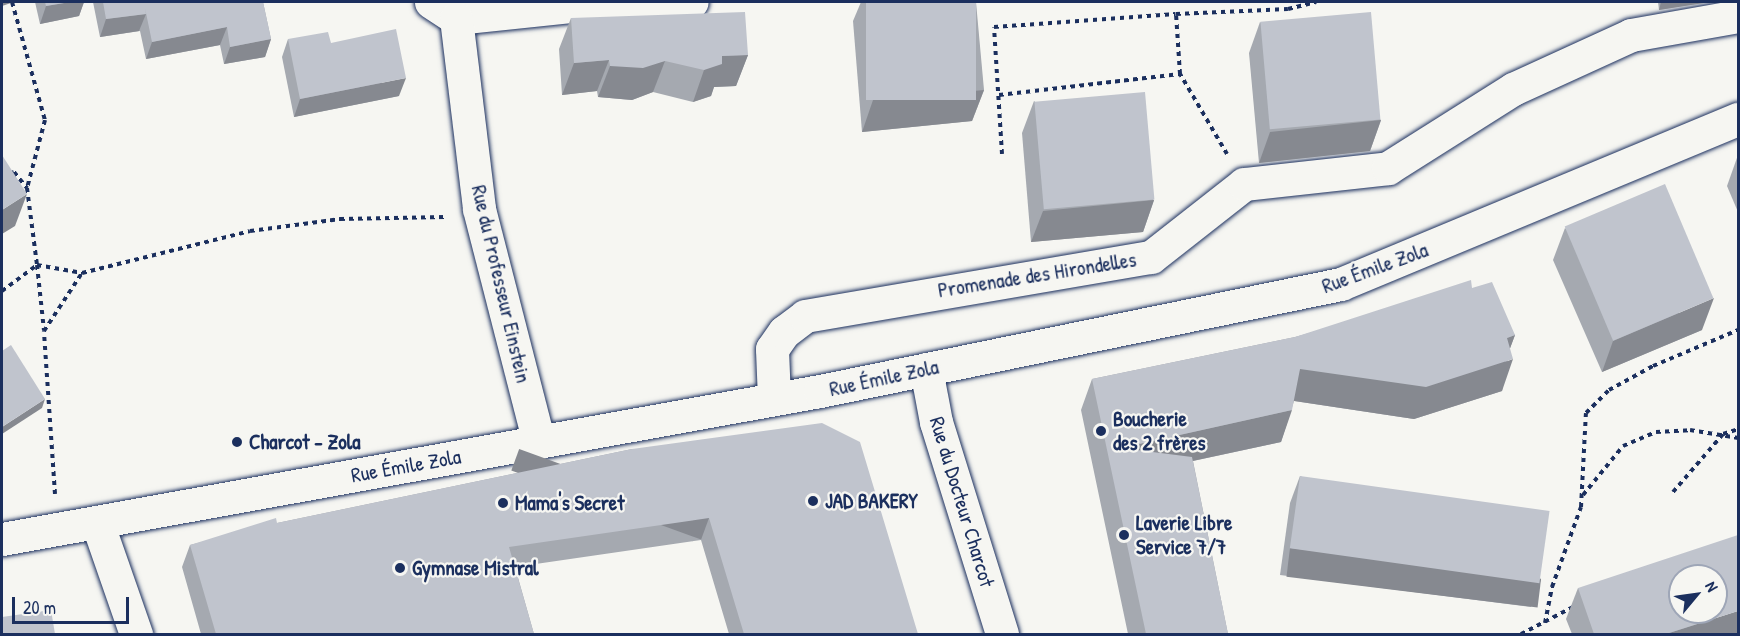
<!DOCTYPE html>
<html>
<head>
<meta charset="utf-8">
<style>
	body { margin:0 }
	#map { position:relative; width:1740px; height:636px; overflow:hidden; background:#f6f6f2; font-family:"Patrick Hand",sans-serif }
	div>[style] { position:absolute }
	.path>* { height:4px; margin-top:-2px; transform-origin:0; background:repeating-linear-gradient(90deg,#1b2f5e 0 4.5px,transparent 0 9px) }
	.roads { filter:drop-shadow(0 0 2px #1b2f5e) drop-shadow(0 0 2px #1b2f5e) }
	.minor>* { height:33px; margin:-16.5px; padding:0 16.5px; transform-origin:16.5px; border-radius:16.5px; background:#f6f6f2 }
	.wall>* { inset:0; background:#a5a9b0 }
	.shaded-wall>* { inset:0; background:#868990; transform-origin:0 0 }
	.building>* { inset:0; background:#c0c4cd; transform-origin:0 0 }
	.dots>* { width:16px; height:16px; translate:-50% -50%; box-sizing:border-box; border:3px solid #f6f6f2; border-radius:50% }
	span { translate:-50% -50%; white-space:nowrap; text-align:center; line-height:1.15; -webkit-text-stroke:4.5px #f6f6f2; paint-order:stroke }
	.street-label { font-size:21px; color:#1b2f5e }
	.poi-label { font-size:21px; color:#1b2f5e; font-weight:700 }
	.left { translate:0 -50%; text-align:left }
	.frame { position:absolute; inset:0; border:3px solid #1b2f5e; pointer-events:none }
	.north { position:absolute; left:1668px; top:564px; width:60px; height:60px; box-sizing:border-box; background:#f6f6f2; border:2px solid #9ea6b7; border-radius:50%; rotate:61deg; font-size:16px; font-weight:700; line-height:24px; text-align:center; color:#1b2f5e }
	.north::after { content:''; display:block; margin:auto; width:21px; height:27px; background:#1b2f5e; clip-path:polygon(50% 0,100% 100%,50% 72%,0 100%) }
	.scale { position:absolute; left:12px; top:597px; width:117px; height:27px; box-sizing:border-box; border:3px solid #1b2f5e; border-top:0; padding-left:8px; font-size:18px; line-height:21px; white-space:nowrap; color:#1b2f5e; -webkit-text-stroke:4px #f6f6f2; paint-order:stroke }
</style>
</head>
<body>
<div id="map">
	<div class="path">
		<div style="left:12px;top:2px;width:123px;rotate:74.4deg"></div>
		<div style="left:45px;top:120px;width:70px;rotate:104.8deg"></div>
		<div style="left:999px;top:95px;width:182px;rotate:-6.6deg"></div>
		<div style="left:1002px;top:154px;width:127px;rotate:-93.6deg"></div>
		<div style="left:994px;top:27px;width:182px;rotate:-4.1deg"></div>
		<div style="left:1227px;top:154px;width:93px;rotate:-120.4deg"></div>
		<div style="left:1180px;top:74px;width:60px;rotate:-93.8deg"></div>
		<div style="left:1176px;top:14px;width:112px;rotate:-2.6deg"></div>
		<div style="left:1288px;top:9px;width:29px;rotate:-14deg"></div>
		<div style="left:2px;top:175px;width:12px;rotate:-14deg"></div>
		<div style="left:14px;top:172px;width:21px;rotate:51deg"></div>
		<div style="left:27px;top:188px;width:78px;rotate:82.6deg"></div>
		<div style="left:37px;top:265px;width:46px;rotate:10.1deg"></div>
		<div style="left:2px;top:291px;width:44px;rotate:-36.6deg"></div>
		<div style="left:37px;top:265px;width:66px;rotate:83.9deg"></div>
		<div style="left:1673px;top:492px;width:77px;rotate:-49.2deg"></div>
		<div style="left:1723px;top:434px;width:16px;rotate:-18deg"></div>
		<div style="left:55px;top:494px;width:163px;rotate:-93.9deg"></div>
		<div style="left:44px;top:331px;width:69px;rotate:-56.8deg"></div>
		<div style="left:82px;top:273px;width:173px;rotate:-14deg"></div>
		<div style="left:250px;top:231px;width:91px;rotate:-7.6deg"></div>
		<div style="left:340px;top:219px;width:105px;rotate:-1.1deg"></div>
		<div style="left:1583px;top:495px;width:63px;rotate:-50.8deg"></div>
		<div style="left:1623px;top:446px;width:36px;rotate:-23deg"></div>
		<div style="left:1656px;top:432px;width:34px;rotate:-3deg"></div>
		<div style="left:1690px;top:430px;width:49px;rotate:9.5deg"></div>
		<div style="left:1545px;top:623px;width:37px;rotate:-79deg"></div>
		<div style="left:1552px;top:587px;width:85px;rotate:-70.1deg"></div>
		<div style="left:1581px;top:507px;width:94px;rotate:-87deg"></div>
		<div style="left:1586px;top:413px;width:33px;rotate:-45deg"></div>
		<div style="left:1609px;top:390px;width:50px;rotate:-28.6deg"></div>
		<div style="left:1653px;top:366px;width:92px;rotate:-23deg"></div>
		<div style="left:1521px;top:634px;width:59px;rotate:-27.4deg"></div>
	</div>
	<div class="roads">
		<div class="minor">
			<div style="left:431px;top:2px;width:30px;rotate:33deg"></div>
			<div style="left:456px;top:18px;width:134px;rotate:-6deg"></div>
			<div style="left:589px;top:4px;width:70px;rotate:2.5deg"></div>
			<div style="left:659px;top:7px;width:33px;rotate:-9deg"></div>
			<div style="left:456px;top:18px;width:192px;rotate:83.1deg"></div>
			<div style="left:479px;top:209px;width:241px;rotate:75.6deg"></div>
			<div style="left:926px;top:369px;width:54px;rotate:79.3deg"></div>
			<div style="left:936px;top:422px;width:222px;rotate:72.7deg"></div>
			<div style="left:774px;top:399px;width:50px;rotate:-92.3deg"></div>
			<div style="left:772px;top:349px;width:21px;rotate:-55deg"></div>
			<div style="left:784px;top:332px;width:26px;rotate:-37deg"></div>
			<div style="left:805px;top:316px;width:351px;rotate:-9.7deg"></div>
			<div style="left:1151px;top:257px;width:118px;rotate:-38.1deg"></div>
			<div style="left:1244px;top:184px;width:145px;rotate:-6.3deg"></div>
			<div style="left:1388px;top:168px;width:148px;rotate:-32.3deg"></div>
			<div style="left:1513px;top:89px;width:130px;rotate:-24.6deg"></div>
			<div style="left:1631px;top:35px;width:109px;rotate:-10.1deg"></div>
			<div style="left:97px;top:522px;width:119px;rotate:70.8deg"></div>
			<div style="left:2px;top:539px;width:831px;rotate:-10.26deg"></div>
			<div style="left:820px;top:391px;width:532px;rotate:-11.61deg"></div>
			<div style="left:1341px;top:284px;width:430px;rotate:-22.6deg"></div>
		</div>
	</div>
	<div class="wall">
		<div style="clip-path:polygon(35px 2px,84px 2px,79px 16px,40px 24px)"></div>
		<div style="clip-path:polygon(93px 2px,263px 2px,271px 39px,265px 57px,224px 64px,220px 45px,146px 59px,140px 31px,100px 37px)"></div>
		<div style="clip-path:polygon(861px 2px,976px 2px,984px 90px,972px 121px,862px 132px,853px 21px)"></div>
		<div style="clip-path:polygon(1658px 2px,1710px 2px,1659px 10px)"></div>
		<div style="clip-path:polygon(571px 18px,748px 55px,736px 86px,714px 87px,711px 96px,693px 102px,653px 92px,632px 100px,598px 97px,597px 91px,562px 95px,559px 49px)"></div>
		<div style="clip-path:polygon(1260px 22px,1381px 120px,1370px 151px,1259px 163px,1249px 53px)"></div>
		<div style="clip-path:polygon(288px 39px,331px 43px,399px 96px,294px 117px,282px 57px)"></div>
		<div style="clip-path:polygon(1034px 101px,1154px 200px,1143px 232px,1031px 242px,1022px 133px)"></div>
		<div style="clip-path:polygon(1738px 155px,1738px 212px,1727px 186px)"></div>
		<div style="clip-path:polygon(1565px 228px,1702px 330px,1602px 372px,1553px 260px)"></div>
		<div style="clip-path:polygon(1472px 288px,1515px 335px,1510px 348px,1502px 391px,1414px 419px,1294px 401px,1281px 442px,1193px 461px,1228px 634px,1128px 634px,1081px 410px,1092px 379px,1295px 337px)"></div>
		<div style="clip-path:polygon(632px 449px,918px 634px,729px 634px,701px 540px,515px 567px,534px 634px,201px 634px,182px 567px,190px 545px,277px 523px)"></div>
		<div style="clip-path:polygon(1300px 476px,1541px 580px,1531px 607px,1280px 575px,1290px 503px)"></div>
		<div style="clip-path:polygon(1578px 588px,1738px 634px,1572px 634px,1566px 619px)"></div>
	</div>
	<div class="shaded-wall">
		<div style="clip-path:polygon(2px 2px,14px 2px,2px 6px)"></div>
		<div style="clip-path:polygon(70px 2px,84px 2px,79px 16px,40px 24px,46px 6px)"></div>
		<div style="clip-path:polygon(1661px 2px,1710px 2px,1659px 10px)"></div>
		<div style="clip-path:polygon(146px 14px,139px 31px,100px 37px,106px 19px)"></div>
		<div style="clip-path:polygon(227px 27px,220px 45px,146px 59px,152px 42px)"></div>
		<div style="clip-path:polygon(271px 39px,265px 57px,224px 64px,230px 47px)"></div>
		<div style="clip-path:polygon(748px 55px,736px 86px,714px 87px,711px 96px,693px 102px,704px 70px,722px 56px)"></div>
		<div style="clip-path:polygon(609px 60px,597px 91px,562px 95px,574px 63px)"></div>
		<div style="clip-path:polygon(665px 61px,653px 92px,632px 100px,598px 97px,610px 66px)"></div>
		<div style="clip-path:polygon(406px 78px,399px 96px,294px 117px,300px 99px)"></div>
		<div style="clip-path:polygon(984px 90px,972px 121px,862px 132px,873px 100px)"></div>
		<div style="clip-path:polygon(1381px 120px,1370px 151px,1259px 163px,1270px 132px)"></div>
		<div style="clip-path:polygon(27px 194px,15px 226px,2px 234px,2px 210px)"></div>
		<div style="clip-path:polygon(1154px 200px,1143px 232px,1031px 242px,1043px 211px)"></div>
		<div style="clip-path:polygon(1714px 298px,1702px 330px,1602px 372px,1613px 341px)"></div>
		<div style="clip-path:polygon(1515px 335px,1505px 362px,1513px 359px,1502px 391px,1414px 419px,1288px 400px,1300px 369px,1507px 338px)"></div>
		<div style="clip-path:polygon(45px 399px,42px 408px,2px 434px,2px 427px)"></div>
		<div style="clip-path:polygon(1292px 410px,1281px 442px,1113px 478px,1121px 448px)"></div>
		<div style="left:709px;top:518px;width:23px;height:202px;rotate:110deg"></div>
		<div style="left:1290px;top:548px;width:253px;height:29px;rotate:7deg"></div>
		<div style="clip-path:polygon(1738px 611px,1738px 634px,1666px 634px)"></div>
	</div>
	<div class="building">
		<div style="clip-path:polygon(45px 2px,70px 2px,46px 6px)"></div>
		<div style="clip-path:polygon(103px 2px,263px 2px,271px 39px,230px 47px,227px 27px,152px 42px,145px 8px,146px 14px,106px 19px)"></div>
		<div style="left:866px;top:2px;width:110px;height:98px"></div>
		<div style="clip-path:polygon(745px 12px,748px 55px,722px 56px,722px 64px,704px 70px,665px 61px,643px 68px,610px 66px,609px 60px,574px 63px,571px 18px)"></div>
		<div style="left:1371px;top:12px;width:108px;height:111px;rotate:85deg"></div>
		<div style="clip-path:polygon(396px 29px,406px 78px,300px 99px,288px 39px,328px 32px,331px 43px)"></div>
		<div style="left:1145px;top:92px;width:108px;height:111px;rotate:85deg"></div>
		<div style="clip-path:polygon(2px 155px,27px 194px,2px 210px)"></div>
		<div style="left:1665px;top:184px;width:124px;height:109px;rotate:67deg"></div>
		<div style="clip-path:polygon(1471px 280px,1472px 288px,1492px 282px,1515px 335px,1507px 338px,1513px 359px,1426px 387px,1300px 369px,1292px 410px,1121px 448px,1192px 457px,1228px 634px,1146px 634px,1092px 379px,1295px 337px)"></div>
		<div style="clip-path:polygon(11px 345px,45px 399px,2px 427px,2px 351px)"></div>
		<div style="clip-path:polygon(822px 423px,860px 442px,918px 634px,744px 634px,709px 518px,509px 547px,534px 634px,216px 634px,190px 545px,276px 518px,277px 523px,632px 449px)"></div>
		<div style="left:1300px;top:476px;width:252px;height:73px;rotate:8deg"></div>
		<div style="clip-path:polygon(evenodd,1738px 535px,1738px 611px,1666px 634px,1594px 634px,1578px 588px,1738px 535px,1680px 576px,1716px 576px,1716px 612px,1680px 612px,1680px 576px)"></div>
		<div style="clip-path:polygon(51px 610px,55px 634px,2px 634px,2px 617px)"></div>
	</div>
	<div class="dots">
		<div style="left:1101px;top:431px;background:#1b2f5e"></div>
		<div style="left:237px;top:442px;background:#1b2f5e"></div>
		<div style="left:813px;top:501px;background:#1b2f5e"></div>
		<div style="left:503px;top:503px;background:#1b2f5e"></div>
		<div style="left:1124px;top:535px;background:#1b2f5e"></div>
		<div style="left:400px;top:568px;background:#1b2f5e"></div>
	</div>
	<div class="street-label">
		<span style="left:1375px;top:268px;rotate:-20deg">Rue Émile Zola</span>
		<span style="left:1037px;top:275px;rotate:-9deg">Promenade des Hirondelles</span>
		<span style="left:501px;top:284px;rotate:77deg">Rue du Professeur Einstein</span>
		<span style="left:884px;top:378px;rotate:-12deg">Rue Émile Zola</span>
		<span style="left:406px;top:466px;rotate:-10deg">Rue Émile Zola</span>
		<span style="left:962px;top:502px;rotate:73deg">Rue du Docteur Charcot</span>
	</div>
	<div class="poi-label">
		<span class="left" style="left:1113px;top:431px">Boucherie<br>des 2 frères</span>
		<span class="left" style="left:249px;top:442px">Charcot - Zola</span>
		<span class="left" style="left:825px;top:501px">JAD BAKERY</span>
		<span class="left" style="left:515px;top:503px">Mama's Secret</span>
		<span class="left" style="left:1136px;top:535px">Laverie Libre<br>Service 7/7</span>
		<span class="left" style="left:412px;top:568px">Gymnase Mistral</span>
	</div>
	<div class="frame"></div>
	<div class="north">N</div>
	<div class="scale">20 m</div>
</div>
</body>
</html>
